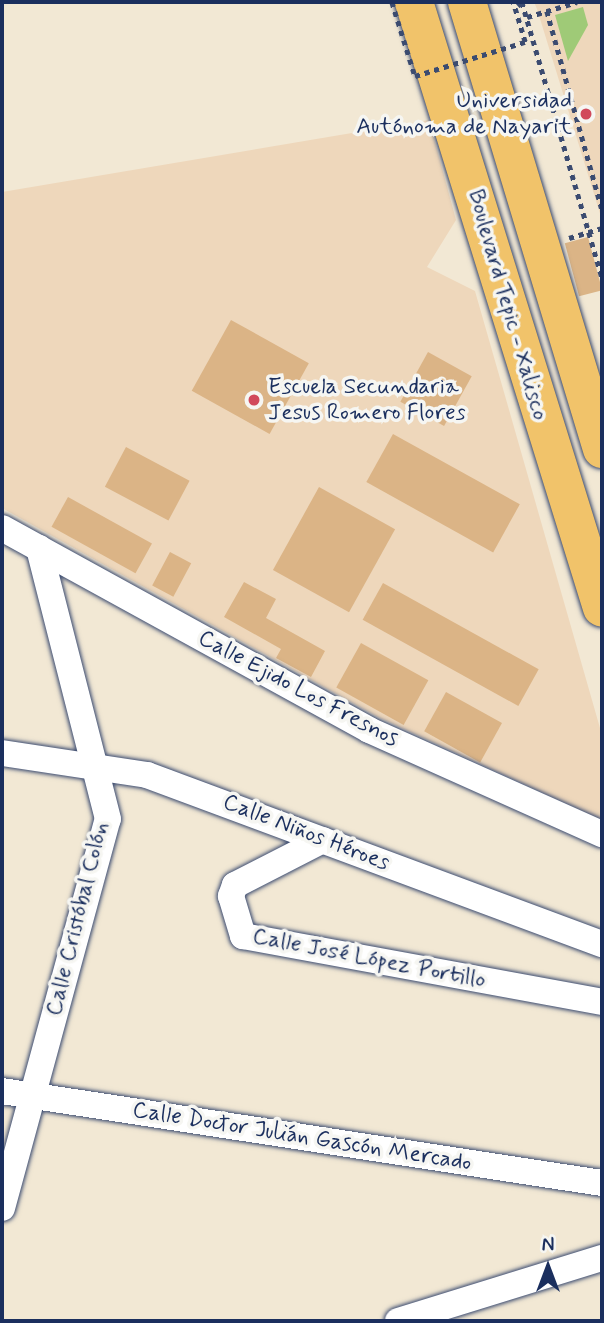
<!DOCTYPE html>
<html>
<head>
<meta charset="utf-8">
<style>
	body { margin:0 }
	#map { position:relative; width:604px; height:1323px; overflow:hidden; background:#f2e8d4; font-family:Mynerve,sans-serif }
	div>[style] { position:absolute }
	.built>* { inset:0; background:#eed7bb }
	.green>* { inset:0; background:#9fca77 }
	.building>* { inset:0; background:#dbb486; transform-origin:0 0 }
	.path>* { height:4.5px; margin-top:-2.25px; transform-origin:0; background:repeating-linear-gradient(90deg,#3b4b70 0 5px,transparent 0 10px) }
	.roads { filter:drop-shadow(0 0 2px #3b4b70) drop-shadow(0 0 2px #3b4b70) }
	.street>* { height:26px; margin:-13px; padding:0 13px; transform-origin:13px; border-radius:13px; background:#fff }
	.primary>* { height:38px; margin:-19px; padding:0 19px; transform-origin:19px; border-radius:19px; background:#f1c36a }
	.path-bridge>* { height:4.5px; margin-top:-2.25px; transform-origin:0; background:repeating-linear-gradient(90deg,#3b4b70 0 5px,transparent 0 10px) }
	.dots>* { width:19px; height:19px; translate:-50% -50%; box-sizing:border-box; border:4px solid #f6f6f2; border-radius:50% }
	span { translate:-50% -50%; white-space:nowrap; text-align:center; line-height:1.15; -webkit-text-stroke:7px #f6f6f2; paint-order:stroke }
	.poi-label { font-size:23px; color:#1b2f5e }
	.right { translate:-100% -50%; text-align:right }
	.left { translate:0 -50%; text-align:left }
	.street-label { font-size:23px; color:#1b2f5e }
	.frame { position:absolute; inset:0; border:4px solid #1b2f5e; pointer-events:none }
	.north { position:absolute; left:513px; top:1232px; width:70px; height:70px; -webkit-text-stroke:5px #f6f6f2; paint-order:stroke; rotate:0deg; font-size:19px; font-weight:700; line-height:28px; text-align:center; color:#1b2f5e }
	.north::after { content:''; display:block; margin:auto; width:24px; height:32px; background:#1b2f5e; clip-path:polygon(50% 0,100% 100%,50% 72%,0 100%) }
</style>
</head>
<body>
<div id="map">
	<div class="built">
		<div style="clip-path:polygon(534px 2px,602px 2px,602px 220px,537px 9px)"></div>
		<div style="clip-path:polygon(429px 120px,456px 220px,427px 267px,475px 291px,602px 735px,602px 820px,378px 717px,2px 508px,2px 192px)"></div>
	</div>
	<div class="green">
		<div style="clip-path:polygon(583px 7px,588px 25px,568px 61px,555px 15px)"></div>
	</div>
	<div class="building">
		<div style="left:588px;top:237px;width:55px;height:24px;rotate:75deg"></div>
		<div style="left:231px;top:320px;width:89px;height:81px;rotate:29deg"></div>
		<div style="left:428px;top:352px;width:50px;height:57px;rotate:29deg"></div>
		<div style="left:393px;top:434px;width:145px;height:55px;rotate:29deg"></div>
		<div style="left:126px;top:447px;width:72px;height:45px;rotate:28deg"></div>
		<div style="left:319px;top:487px;width:87px;height:95px;rotate:29deg"></div>
		<div style="left:68px;top:497px;width:96px;height:34px;rotate:29deg"></div>
		<div style="left:170px;top:552px;width:24px;height:38px;rotate:28deg"></div>
		<div style="clip-path:polygon(244px 582px,276px 599px,266px 618px,325px 651px,311px 677px,276px 658px,281px 649px,224px 617px)"></div>
		<div style="left:383px;top:583px;width:178px;height:42px;rotate:29deg"></div>
		<div style="left:361px;top:643px;width:77px;height:51px;rotate:29deg"></div>
		<div style="left:446px;top:692px;width:64px;height:45px;rotate:29deg"></div>
	</div>
	<div class="path">
		<div style="left:518px;top:2px;width:9px;rotate:49deg"></div>
		<div style="left:522px;top:2px;width:286px;rotate:73.8deg"></div>
		<div style="left:547px;top:11px;width:205px;rotate:74.5deg"></div>
		<div style="left:527px;top:17px;width:52px;rotate:-16.7deg"></div>
		<div style="left:569px;top:238px;width:34px;rotate:-17deg"></div>
	</div>
	<div class="roads">
		<div class="street">
			<div style="left:2px;top:528px;width:419px;rotate:28.8deg"></div>
			<div style="left:369px;top:730px;width:255px;rotate:24.1deg"></div>
			<div style="left:2px;top:753px;width:147px;rotate:8.6deg"></div>
			<div style="left:147px;top:775px;width:485px;rotate:20.4deg"></div>
			<div style="left:323px;top:840px;width:99px;rotate:152.9deg"></div>
			<div style="left:235px;top:885px;width:12px;rotate:110deg"></div>
			<div style="left:231px;top:896px;width:42px;rotate:73.3deg"></div>
			<div style="left:243px;top:936px;width:365px;rotate:10.4deg"></div>
			<div style="left:2px;top:1091px;width:607px;rotate:8.72deg"></div>
			<div style="left:2px;top:1208px;width:403px;rotate:-74.8deg"></div>
			<div style="left:108px;top:819px;width:280px;rotate:-104.3deg"></div>
			<div style="left:398px;top:1321px;width:214px;rotate:-17.2deg"></div>
		</div>
		<div class="primary">
			<div style="left:414px;top:2px;width:634px;rotate:72.76deg"></div>
			<div style="left:467px;top:2px;width:467px;rotate:73.2deg"></div>
		</div>
	</div>
	<div class="path-bridge">
		<div style="left:392px;top:2px;width:77px;rotate:72.7deg"></div>
		<div style="left:415px;top:76px;width:115px;rotate:-17.2deg"></div>
		<div style="left:525px;top:42px;width:42px;rotate:-106.7deg"></div>
	</div>
	<div class="dots">
		<div style="left:586px;top:114px;background:#d1495b"></div>
		<div style="left:254px;top:400px;background:#d1495b"></div>
	</div>
	<div class="poi-label">
		<span class="right" style="left:572px;top:114px">Universidad<br>Autónoma de Nayarit</span>
		<span class="left" style="left:268px;top:400px">Escuela Secundaria<br>Jesus Romero Flores</span>
	</div>
	<div class="street-label">
		<span style="left:507px;top:305px;rotate:74deg">Boulevard Tepic - Xalisco</span>
		<span style="left:298px;top:689px;rotate:28deg">Calle Ejido Los Fresnos</span>
		<span style="left:306px;top:833px;rotate:21deg">Calle Niños Héroes</span>
		<span style="left:78px;top:919px;rotate:-76deg">Calle Cristóbal Colón</span>
		<span style="left:369px;top:959px;rotate:11deg">Calle José López Portillo</span>
		<span style="left:302px;top:1137px;rotate:9deg">Calle Doctor Julián Gascón Mercado</span>
	</div>
	<div class="frame"></div>
	<div class="north">N</div>
</div>
</body>
</html>
